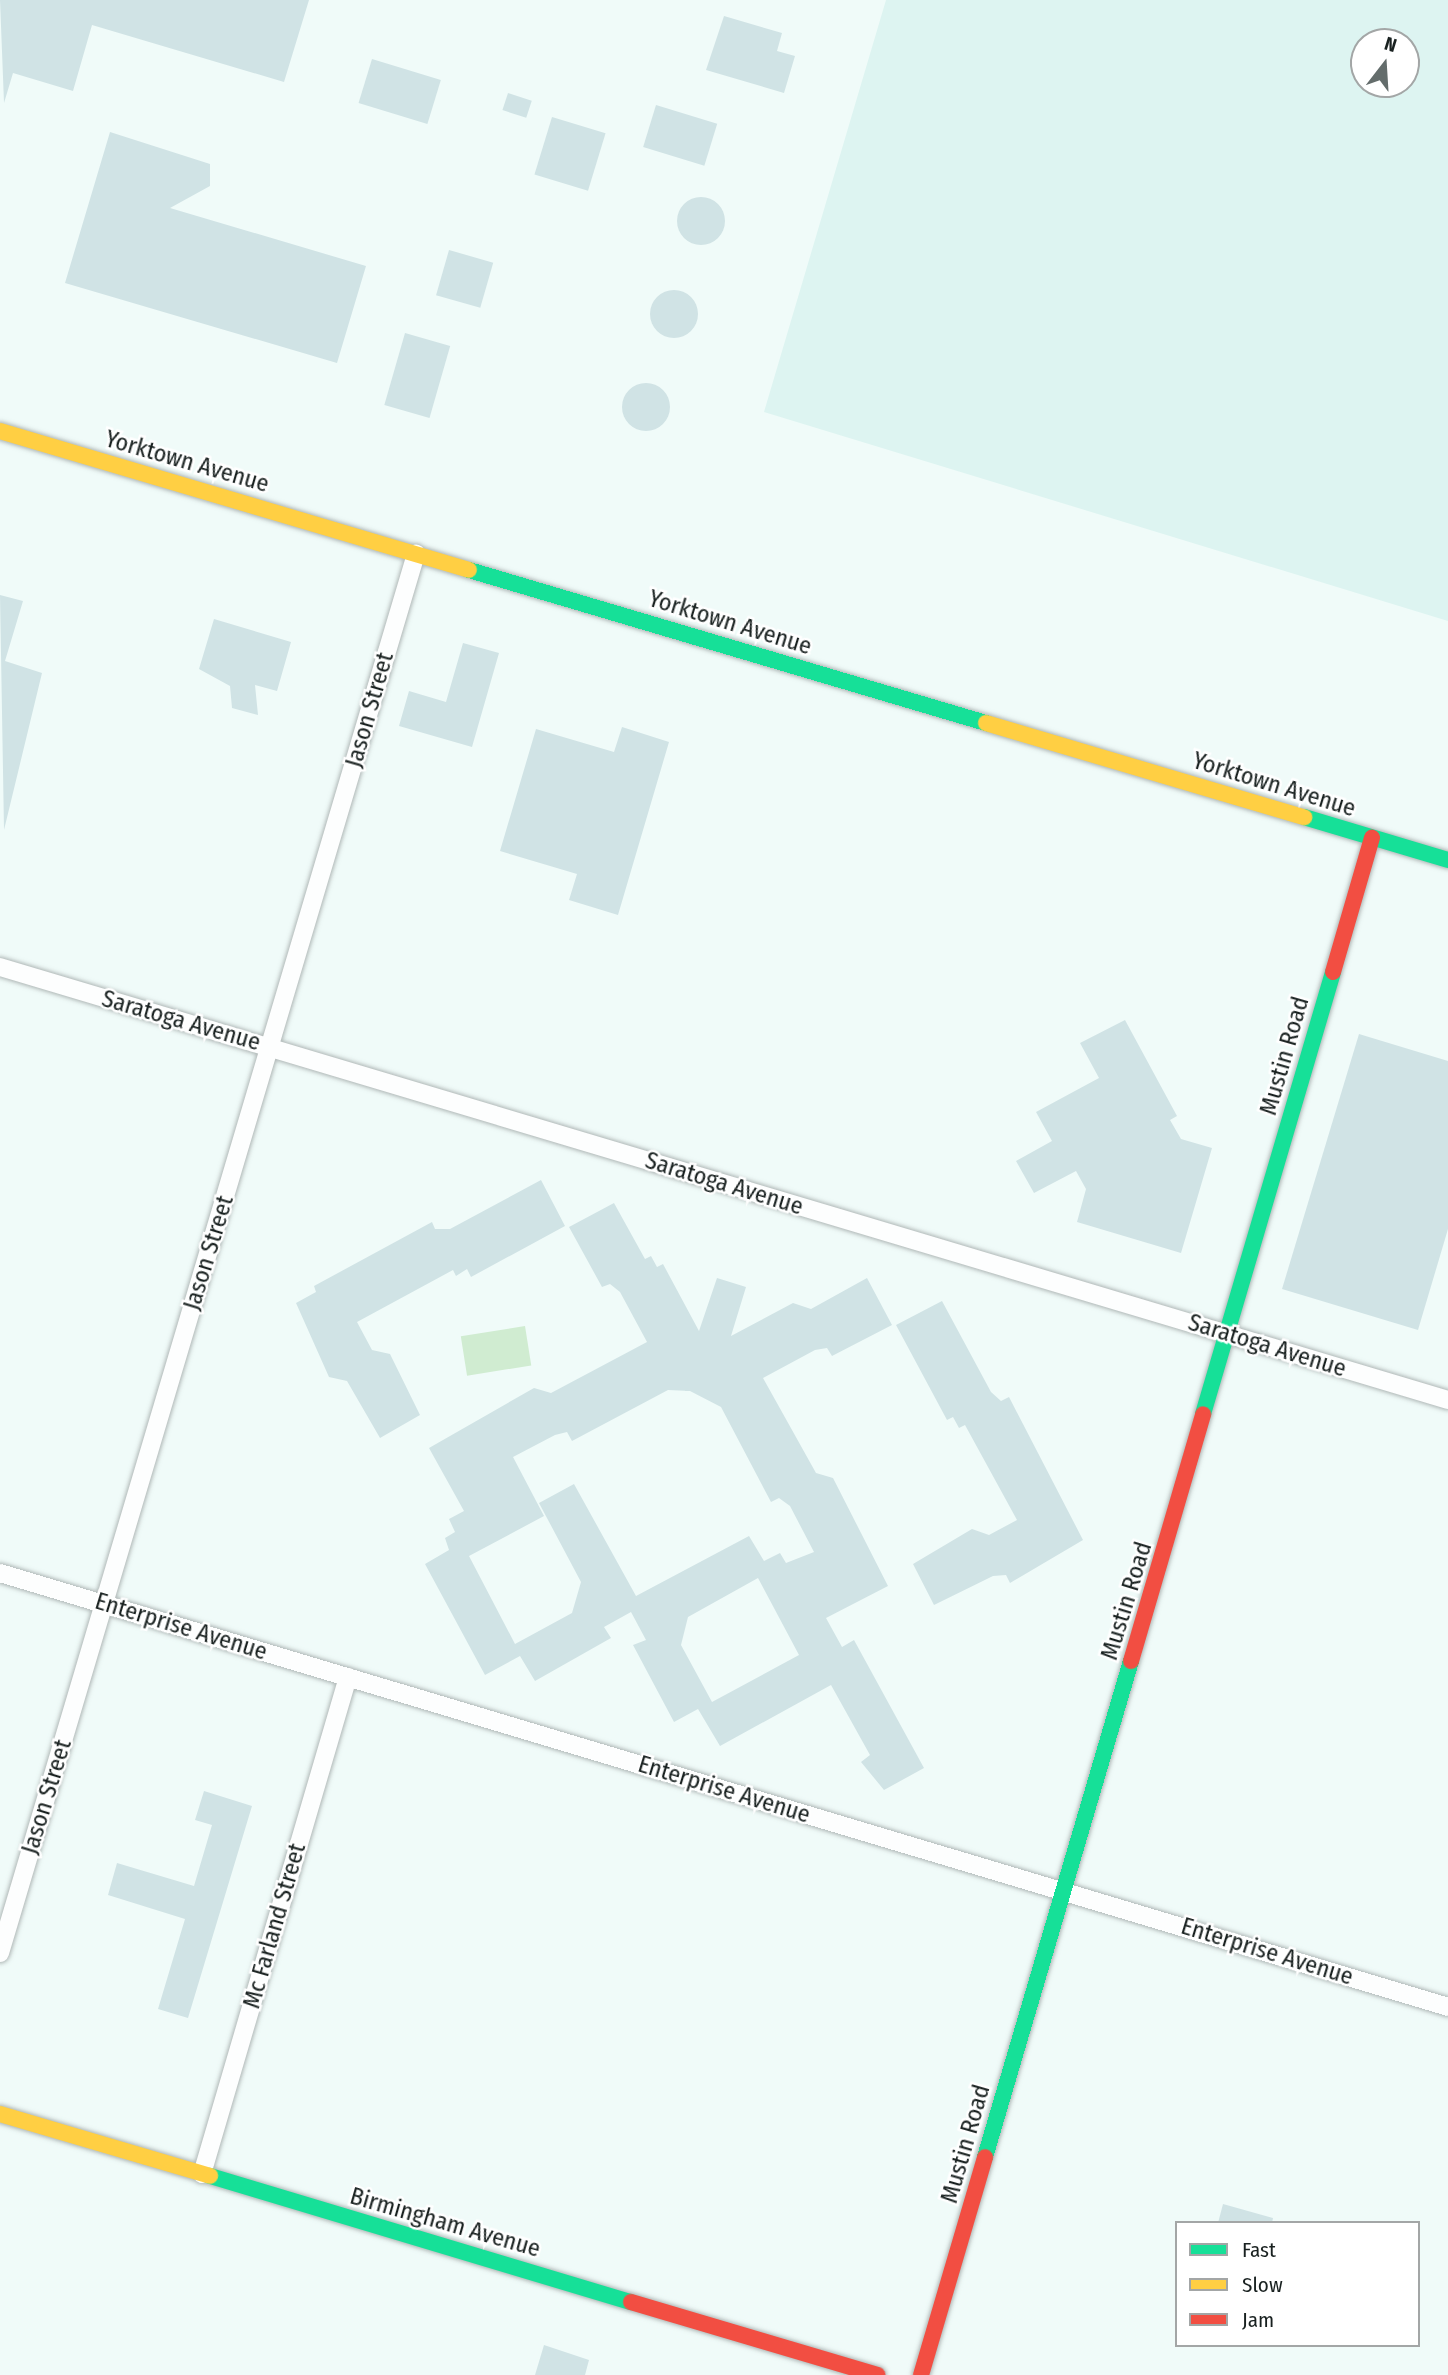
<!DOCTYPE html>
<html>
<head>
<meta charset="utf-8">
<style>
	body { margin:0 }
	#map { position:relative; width:1448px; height:2375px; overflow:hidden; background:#f0fbf9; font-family:"Fira Sans Condensed",sans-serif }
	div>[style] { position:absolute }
	.built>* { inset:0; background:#ddf4f1 }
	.green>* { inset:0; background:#d0ecd1; transform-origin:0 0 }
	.building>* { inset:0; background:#d0e3e5; transform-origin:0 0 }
	.round { border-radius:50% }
	.roads { filter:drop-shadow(0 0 2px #b0b8b7) drop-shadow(0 0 2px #b0b8b7) }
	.street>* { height:18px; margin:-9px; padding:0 9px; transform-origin:9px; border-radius:9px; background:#fdfefe }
	.fast>* { height:16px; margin:-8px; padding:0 8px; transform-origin:8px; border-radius:8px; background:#16e098 }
	.slow>* { height:16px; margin:-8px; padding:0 8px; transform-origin:8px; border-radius:8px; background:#ffcf43 }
	.jam>* { height:16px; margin:-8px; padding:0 8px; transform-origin:8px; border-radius:8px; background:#f24e42 }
	span { translate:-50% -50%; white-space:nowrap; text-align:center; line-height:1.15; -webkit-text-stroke:5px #fff; paint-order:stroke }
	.street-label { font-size:24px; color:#192120 }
	.legend { position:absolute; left:1175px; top:2221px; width:245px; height:126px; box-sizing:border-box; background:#fff; border:2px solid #a3a6a6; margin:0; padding:9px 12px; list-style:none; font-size:21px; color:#192120 }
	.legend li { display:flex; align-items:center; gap:14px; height:35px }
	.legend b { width:35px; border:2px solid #a3a6a6 }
	.north { position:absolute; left:1350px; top:28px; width:70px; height:70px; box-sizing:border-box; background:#fff; border:2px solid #a3a6a6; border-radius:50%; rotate:17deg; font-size:19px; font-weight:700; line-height:28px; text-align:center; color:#192120 }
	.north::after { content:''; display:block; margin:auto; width:24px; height:32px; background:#646d6c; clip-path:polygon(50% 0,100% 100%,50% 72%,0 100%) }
</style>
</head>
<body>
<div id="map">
	<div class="built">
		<div style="clip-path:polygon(evenodd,886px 0,1448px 0,1448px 621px,764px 412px,886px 0,1364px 42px,1406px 42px,1406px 84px,1364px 84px,1364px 42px)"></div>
	</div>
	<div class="green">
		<div style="left:525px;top:1326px;width:40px;height:65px;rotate:81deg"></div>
	</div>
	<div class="building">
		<div style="clip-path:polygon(0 0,309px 0,284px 82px,92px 25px,73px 91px,13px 73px,4px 103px)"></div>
		<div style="clip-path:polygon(724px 16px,782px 33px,777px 51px,795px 56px,784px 93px,706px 70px)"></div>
		<div style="left:372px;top:59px;width:72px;height:46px;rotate:17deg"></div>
		<div style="left:508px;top:93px;width:25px;height:18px;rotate:18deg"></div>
		<div style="left:656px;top:105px;width:64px;height:44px;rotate:17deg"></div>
		<div style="left:552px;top:117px;width:56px;height:60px;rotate:17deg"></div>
		<div style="clip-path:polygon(110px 132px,210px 164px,210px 186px,170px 208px,366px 266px,337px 363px,65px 283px)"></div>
		<div class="round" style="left:677px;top:197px;width:48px;height:48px"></div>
		<div style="left:449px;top:250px;width:46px;height:47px;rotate:16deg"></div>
		<div class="round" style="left:650px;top:290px;width:48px;height:48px"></div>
		<div style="left:405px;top:333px;width:47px;height:75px;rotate:16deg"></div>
		<div class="round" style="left:622px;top:383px;width:48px;height:48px"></div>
		<div style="clip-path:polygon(0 595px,23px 601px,5px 661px,42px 673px,4px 830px)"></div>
		<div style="clip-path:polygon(214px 619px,291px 642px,277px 691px,255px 685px,258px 715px,232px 708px,230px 686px,199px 669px)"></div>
		<div style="clip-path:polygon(463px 643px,499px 653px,472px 747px,399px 726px,409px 691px,446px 702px)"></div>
		<div style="clip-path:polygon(622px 727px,669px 742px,618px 915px,569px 900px,577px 874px,500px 851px,536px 729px,614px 752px)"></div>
		<div style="clip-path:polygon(1125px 1020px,1177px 1116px,1170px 1120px,1181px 1139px,1212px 1148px,1181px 1253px,1077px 1222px,1086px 1189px,1076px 1171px,1034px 1193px,1016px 1161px,1052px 1141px,1036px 1112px,1099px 1078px,1080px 1043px)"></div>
		<div style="clip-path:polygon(1359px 1034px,1448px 1061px,1448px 1229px,1418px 1330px,1282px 1289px)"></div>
		<div style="clip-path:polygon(541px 1180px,565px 1226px,471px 1277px,467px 1269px,456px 1276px,453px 1270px,357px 1322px,372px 1350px,390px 1354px,420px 1415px,380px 1438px,347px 1381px,329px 1377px,296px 1303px,316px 1292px,314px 1286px,432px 1222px,435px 1229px,450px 1229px)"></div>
		<div style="clip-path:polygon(evenodd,614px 1203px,645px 1259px,651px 1256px,657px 1267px,663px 1264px,699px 1331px,717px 1278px,746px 1287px,731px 1336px,793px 1303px,811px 1309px,867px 1278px,892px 1325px,832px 1356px,827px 1348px,815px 1350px,763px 1378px,816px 1473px,833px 1478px,888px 1586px,826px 1618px,842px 1647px,854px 1640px,924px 1768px,884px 1790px,861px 1762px,870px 1755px,831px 1685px,720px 1746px,698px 1709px,674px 1722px,633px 1645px,646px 1640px,631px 1612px,604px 1627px,611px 1638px,535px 1681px,520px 1656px,485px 1675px,425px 1564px,449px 1550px,445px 1538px,455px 1532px,449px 1519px,464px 1511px,429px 1448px,534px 1388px,551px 1393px,647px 1342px,620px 1292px,610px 1284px,602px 1287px,569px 1227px,614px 1203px,668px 1390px,690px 1391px,721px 1407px,771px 1502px,779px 1498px,790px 1506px,814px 1552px,786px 1563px,780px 1553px,764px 1561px,749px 1536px,636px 1596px,574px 1484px,539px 1503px,581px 1582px,572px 1613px,515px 1644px,469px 1556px,544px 1516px,513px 1457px,555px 1435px,567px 1432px,572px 1441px,668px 1390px,614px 1203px,758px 1578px,799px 1655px,712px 1702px,681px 1645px,688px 1617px,758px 1578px)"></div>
		<div style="clip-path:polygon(942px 1301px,991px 1392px,1001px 1401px,1009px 1397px,1083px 1540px,1010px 1583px,1006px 1575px,993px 1576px,934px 1605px,913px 1564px,972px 1529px,989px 1535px,1017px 1520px,965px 1425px,959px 1428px,953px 1417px,947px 1420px,896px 1325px)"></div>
		<div style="clip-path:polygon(204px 1791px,252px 1806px,188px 2018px,158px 2009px,185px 1919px,108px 1895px,117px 1863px,194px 1886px,212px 1825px,195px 1820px)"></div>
		<div style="clip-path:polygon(1223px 2204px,1273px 2218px,1272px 2223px,1218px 2223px)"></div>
		<div style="clip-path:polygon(544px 2345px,589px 2360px,585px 2375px,535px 2375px)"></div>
	</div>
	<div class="roads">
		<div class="street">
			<div style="left:0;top:967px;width:1511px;rotate:16.65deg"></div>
			<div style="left:0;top:1573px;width:1512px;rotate:16.68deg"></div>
			<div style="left:0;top:1953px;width:1460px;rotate:-73.44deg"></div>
			<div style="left:202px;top:2174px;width:518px;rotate:-73.63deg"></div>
		</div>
		<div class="fast">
			<div style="left:469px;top:570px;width:539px;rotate:16.49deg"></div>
			<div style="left:1304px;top:817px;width:150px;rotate:16.6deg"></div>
			<div style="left:1203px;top:1414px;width:461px;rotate:-73.6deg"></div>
			<div style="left:985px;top:2157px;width:517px;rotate:-73.6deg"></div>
			<div style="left:210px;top:2176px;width:439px;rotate:16.7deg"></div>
		</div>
		<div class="slow">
			<div style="left:0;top:431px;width:489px;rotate:16.5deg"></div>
			<div style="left:986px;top:723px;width:332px;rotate:16.5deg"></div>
			<div style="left:0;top:2114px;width:219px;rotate:16.4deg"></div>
		</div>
		<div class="jam">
			<div style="left:1333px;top:972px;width:140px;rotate:-73.8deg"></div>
			<div style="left:1131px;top:1661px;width:257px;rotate:-73.7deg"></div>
			<div style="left:631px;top:2302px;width:257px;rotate:16.5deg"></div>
			<div style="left:921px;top:2375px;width:227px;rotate:-73.6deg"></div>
		</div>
	</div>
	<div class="street-label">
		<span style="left:187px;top:462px;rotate:16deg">Yorktown Avenue</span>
		<span style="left:730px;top:623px;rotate:17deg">Yorktown Avenue</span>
		<span style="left:370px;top:710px;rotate:-74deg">Jason Street</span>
		<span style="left:1274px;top:785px;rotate:17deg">Yorktown Avenue</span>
		<span style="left:181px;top:1021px;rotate:16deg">Saratoga Avenue</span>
		<span style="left:1285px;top:1056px;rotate:-74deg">Mustin Road</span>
		<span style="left:724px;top:1184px;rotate:17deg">Saratoga Avenue</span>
		<span style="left:209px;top:1253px;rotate:-73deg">Jason Street</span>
		<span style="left:1267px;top:1346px;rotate:17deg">Saratoga Avenue</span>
		<span style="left:1127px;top:1601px;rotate:-73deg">Mustin Road</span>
		<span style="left:181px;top:1627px;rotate:17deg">Enterprise Avenue</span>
		<span style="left:724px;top:1790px;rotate:17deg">Enterprise Avenue</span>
		<span style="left:47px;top:1797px;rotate:-73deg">Jason Street</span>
		<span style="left:275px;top:1926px;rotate:-74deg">Mc Farland Street</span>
		<span style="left:1267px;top:1952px;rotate:17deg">Enterprise Avenue</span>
		<span style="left:966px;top:2144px;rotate:-74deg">Mustin Road</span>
		<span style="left:445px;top:2223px;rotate:16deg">Birmingham Avenue</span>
	</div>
	<ul class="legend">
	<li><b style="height:9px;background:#16e098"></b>Fast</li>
	<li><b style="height:9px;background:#ffcf43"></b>Slow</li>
	<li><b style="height:9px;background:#f24e42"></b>Jam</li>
	</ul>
	<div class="north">N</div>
</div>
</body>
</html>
